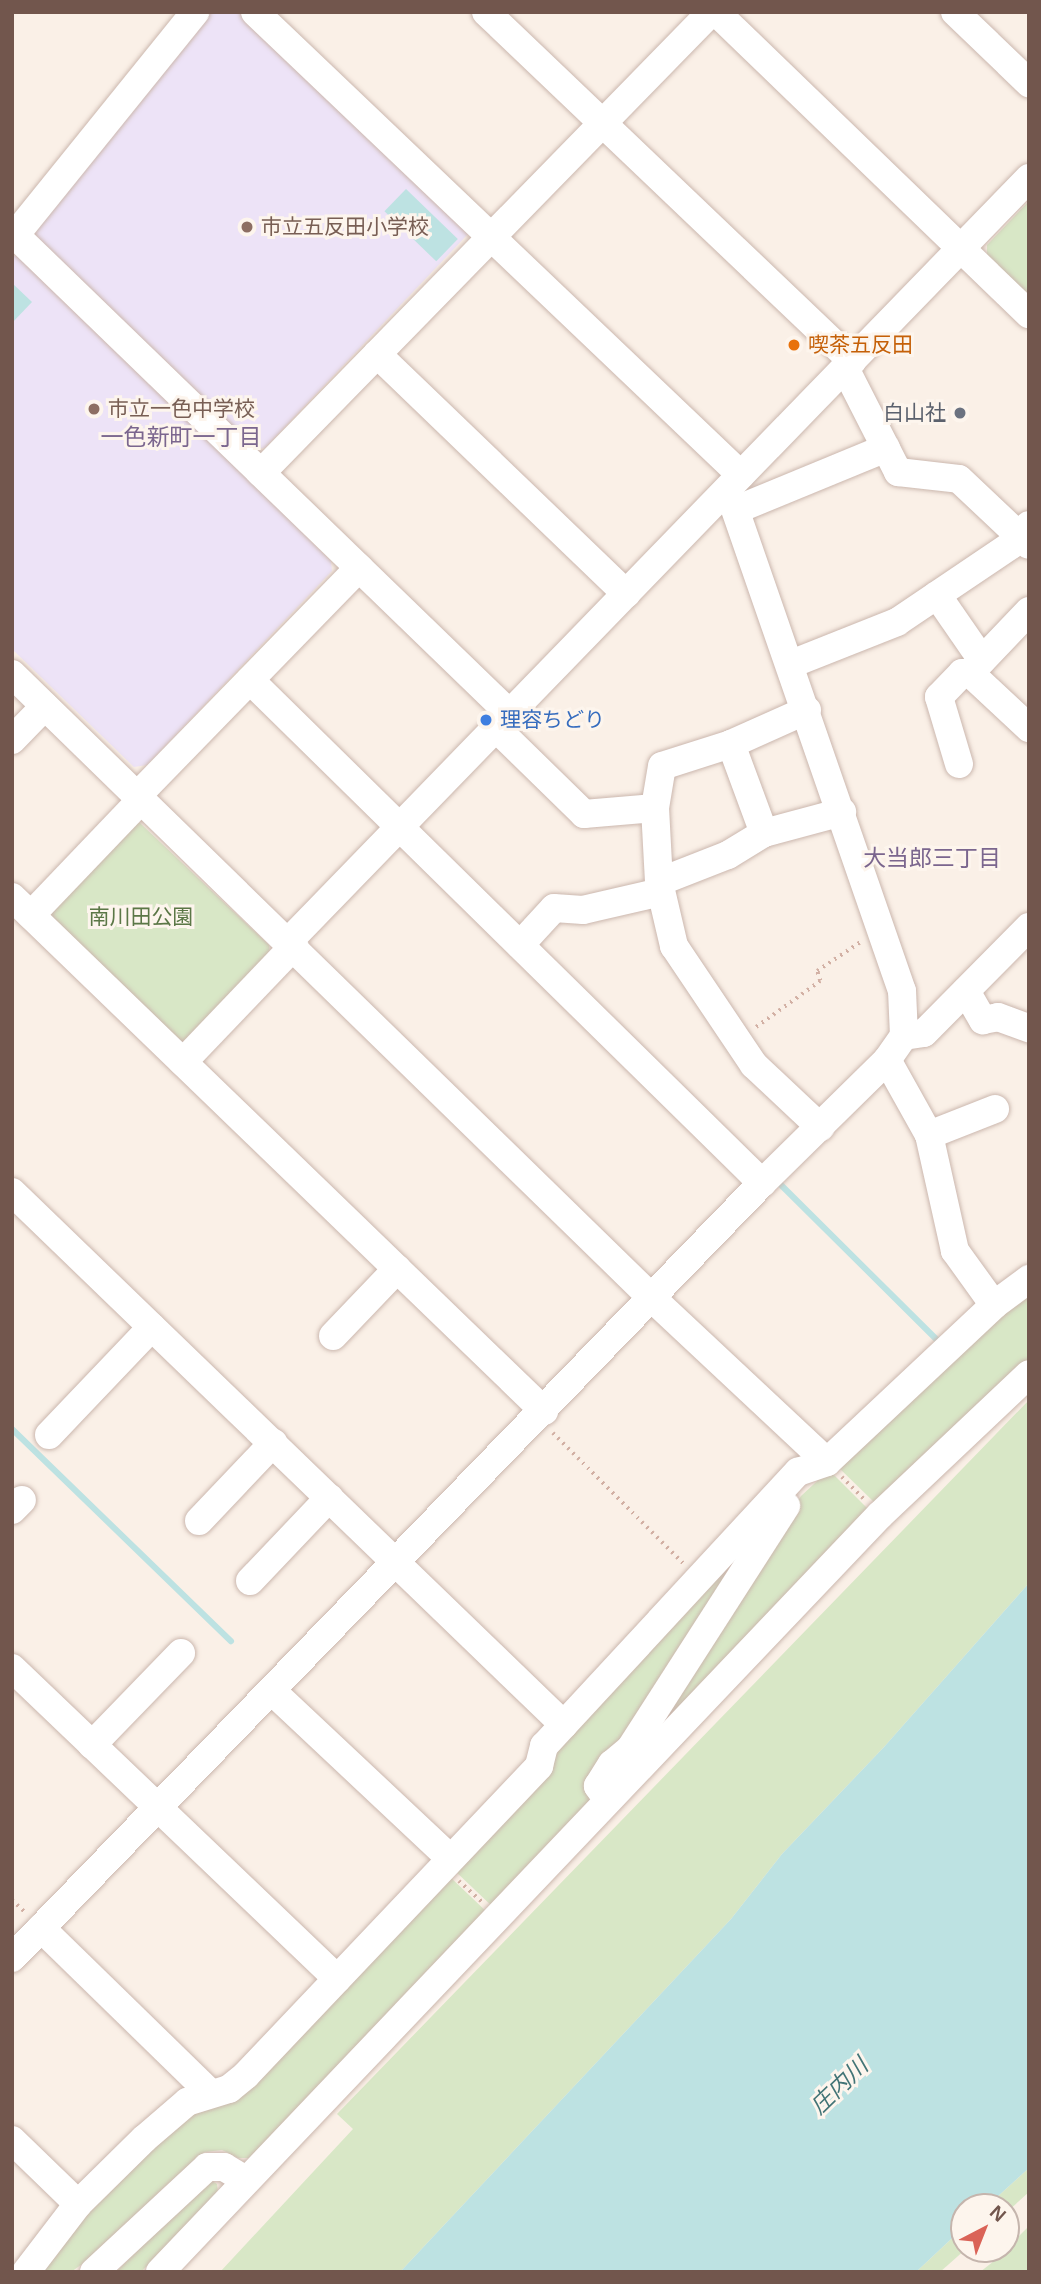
<!DOCTYPE html>
<html>
<head>
<meta charset="utf-8">
<style>
	body { margin:0 }
	#map { position:relative; width:1041px; height:2284px; overflow:hidden; background:#faf0e7; font-family:Arial,"Noto Sans JP",sans-serif }
	div>[style] { position:absolute }
	.education>* { inset:0; background:#ede3f7 }
	.green>* { inset:0; background:#d8e7c6 }
	.water>* { inset:0; background:#bde2e2; transform-origin:0 0 }
	.stream>* { height:6px; margin:-3px; padding:0 3px; transform-origin:3px; border-radius:3px; background:#bde2e2 }
	.path>* { height:3.5px; margin-top:-1.75px; transform-origin:0; background:repeating-linear-gradient(90deg,#d2b0a4 0 2px,transparent 0 7px) }
	.roads { filter:drop-shadow(0 0 2px #cbb7ae) drop-shadow(0 0 2px #cbb7ae) }
	.minor>* { height:28px; margin:-14px; padding:0 14px; transform-origin:14px; border-radius:14px; background:#fff }
	.dots>* { width:19px; height:19px; translate:-50% -50%; box-sizing:border-box; border:4px solid #fdf5ed; border-radius:50% }
	span { translate:-50% -50%; white-space:nowrap; text-align:center; line-height:1.15; -webkit-text-stroke:6px #fdf5ed; paint-order:stroke }
	.education-label { font-size:21px; color:#785e54 }
	.left { translate:0 -50%; text-align:left }
	.food-label { font-size:21px; color:#c56008 }
	.worship-label { font-size:21px; color:#5b616d }
	.right { translate:-100% -50%; text-align:right }
	.shop-label { font-size:21px; color:#366cbe }
	.park-label { font-size:21px; color:#5b7746 }
	.neighbourhood-label { font-size:23px; color:#7b668e }
	.water-label { font-size:23px; color:#427476; font-style:italic }
	.frame { position:absolute; inset:0; border:14px solid #72564d; pointer-events:none }
	.north { position:absolute; left:950px; top:2193px; width:70px; height:70px; box-sizing:border-box; background:#fdf5ed; border:2px solid #c5b5ad; border-radius:50%; rotate:42deg; font-size:19px; font-weight:700; line-height:28px; text-align:center; color:#72564d }
	.north::after { content:''; display:block; margin:auto; width:24px; height:32px; background:#da6357; clip-path:polygon(50% 0,100% 100%,50% 72%,0 100%) }
</style>
</head>
<body>
<div id="map">
	<div class="education">
		<div style="clip-path:polygon(203px 12px,238px 12px,468px 234px,265px 448px,256px 449px,33px 235px)"></div>
		<div style="clip-path:polygon(12px 256px,22px 256px,331px 561px,332px 571px,147px 765px,134px 767px,12px 649px)"></div>
	</div>
	<div class="green">
		<div style="clip-path:polygon(1029px 201px,1029px 300px,987px 260px,987px 245px)"></div>
		<div style="clip-path:polygon(130px 823px,140px 823px,269px 945px,270px 956px,188px 1043px,177px 1045px,46px 911px)"></div>
		<div style="clip-path:polygon(1029px 1289px,1029px 1361px,877px 1505px,836px 1465px)"></div>
		<div style="clip-path:polygon(1029px 1400px,1029px 1583px,884px 1747px,782px 1854px,731px 1919px,400px 2272px,220px 2272px,353px 2129px,337px 2114px)"></div>
		<div style="clip-path:polygon(829px 1470px,871px 1512px,624px 1772px,801px 1496px)"></div>
		<div style="clip-path:polygon(770px 1520px,590px 1808px,495px 1909px,454px 1870px,558px 1745px)"></div>
		<div style="clip-path:polygon(448px 1875px,490px 1915px,257px 2158px,238px 2158px,222px 2150px,205px 2152px,161px 2190px,109px 2245px,71px 2272px,37px 2272px,90px 2203px)"></div>
		<div style="clip-path:polygon(1029px 2168px,1029px 2192px,1006px 2213px,1006px 2207px,986px 2207px)"></div>
		<div style="clip-path:polygon(209px 2179px,217px 2184px,218px 2193px,141px 2272px,116px 2272px)"></div>
		<div style="clip-path:polygon(1029px 2226px,1029px 2272px,980px 2272px,994px 2261px)"></div>
		<div style="clip-path:polygon(964px 2227px,966px 2249px,940px 2272px,916px 2272px)"></div>
	</div>
	<div class="water">
		<div style="left:406px;top:189px;width:72px;height:31px;rotate:44deg"></div>
		<div style="clip-path:polygon(12px 283px,32px 302px,12px 323px)"></div>
		<div style="clip-path:polygon(1029px 1583px,1029px 2168px,986px 2207px,964px 2207px,964px 2227px,916px 2272px,400px 2272px,731px 1919px,782px 1854px,884px 1747px)"></div>
	</div>
	<div class="stream">
		<div style="left:780px;top:1184px;width:226px;rotate:44.8deg"></div>
		<div style="left:12px;top:1429px;width:305px;rotate:44.1deg"></div>
	</div>
	<div class="path">
		<div style="left:756px;top:1027px;width:79px;rotate:-35.7deg"></div>
		<div style="left:820px;top:981px;width:10px;rotate:-107deg"></div>
		<div style="left:817px;top:971px;width:54px;rotate:-33.7deg"></div>
		<div style="left:553px;top:1433px;width:185px;rotate:45deg"></div>
		<div style="left:842px;top:1477px;width:31px;rotate:45deg"></div>
		<div style="left:459px;top:1881px;width:31px;rotate:42deg"></div>
		<div style="left:12px;top:1900px;width:19px;rotate:43deg"></div>
	</div>
	<div class="roads">
		<div class="minor">
			<div style="left:255px;top:12px;width:671px;rotate:43.61deg"></div>
			<div style="left:486px;top:12px;width:506px;rotate:43.64deg"></div>
			<div style="left:716px;top:12px;width:435px;rotate:44deg"></div>
			<div style="left:955px;top:12px;width:103px;rotate:43.8deg"></div>
			<div style="left:12px;top:232px;width:693px;rotate:44.06deg"></div>
			<div style="left:12px;top:239px;width:292px;rotate:-51.1deg"></div>
			<div style="left:377px;top:354px;width:346px;rotate:43.9deg"></div>
			<div style="left:845px;top:368px;width:117px;rotate:63deg"></div>
			<div style="left:898px;top:472px;width:61px;rotate:6.5deg"></div>
			<div style="left:959px;top:479px;width:96px;rotate:43.3deg"></div>
			<div style="left:261px;top:473px;width:644px;rotate:-45.69deg"></div>
			<div style="left:738px;top:509px;width:160px;rotate:-22.4deg"></div>
			<div style="left:937px;top:595px;width:79px;rotate:55.3deg"></div>
			<div style="left:1029px;top:611px;width:86px;rotate:133.6deg"></div>
			<div style="left:970px;top:673px;width:81px;rotate:43deg"></div>
			<div style="left:791px;top:664px;width:114px;rotate:-21.6deg"></div>
			<div style="left:897px;top:622px;width:138px;rotate:-34deg"></div>
			<div style="left:1011px;top:545px;width:27px;rotate:-48deg"></div>
			<div style="left:12px;top:674px;width:895px;rotate:44.28deg"></div>
			<div style="left:653px;top:1299px;width:238px;rotate:43.1deg"></div>
			<div style="left:250px;top:680px;width:718px;rotate:44.49deg"></div>
			<div style="left:807px;top:710px;width:83px;rotate:155.9deg"></div>
			<div style="left:731px;top:744px;width:72px;rotate:162.3deg"></div>
			<div style="left:662px;top:766px;width:43px;rotate:99.5deg"></div>
			<div style="left:655px;top:808px;width:74px;rotate:86.9deg"></div>
			<div style="left:659px;top:882px;width:66px;rotate:76.8deg"></div>
			<div style="left:674px;top:946px;width:143px;rotate:56.1deg"></div>
			<div style="left:754px;top:1065px;width:91px;rotate:43.2deg"></div>
			<div style="left:496px;top:728px;width:123px;rotate:44.3deg"></div>
			<div style="left:584px;top:814px;width:71px;rotate:-4.8deg"></div>
			<div style="left:12px;top:740px;width:47px;rotate:-45.9deg"></div>
			<div style="left:731px;top:744px;width:95px;rotate:69.7deg"></div>
			<div style="left:959px;top:764px;width:70px;rotate:-106.6deg"></div>
			<div style="left:939px;top:697px;width:33px;rotate:-46deg"></div>
			<div style="left:962px;top:673px;width:8px"></div>
			<div style="left:138px;top:795px;width:317px;rotate:-45.8deg"></div>
			<div style="left:659px;top:882px;width:74px;rotate:-21.4deg"></div>
			<div style="left:728px;top:855px;width:42px;rotate:-31.4deg"></div>
			<div style="left:764px;top:833px;width:81px;rotate:-15.1deg"></div>
			<div style="left:12px;top:897px;width:740px;rotate:44.01deg"></div>
			<div style="left:31px;top:915px;width:161px;rotate:-46.3deg"></div>
			<div style="left:289px;top:941px;width:1063px;rotate:-45.88deg"></div>
			<div style="left:520px;top:945px;width:50px;rotate:-47.4deg"></div>
			<div style="left:554px;top:908px;width:29px;rotate:4deg"></div>
			<div style="left:583px;top:910px;width:80px;rotate:-13deg"></div>
			<div style="left:966px;top:991px;width:34px;rotate:60deg"></div>
			<div style="left:983px;top:1020px;width:15px;rotate:-11deg"></div>
			<div style="left:998px;top:1017px;width:33px;rotate:20deg"></div>
			<div style="left:904px;top:1036px;width:20px;rotate:-9deg"></div>
			<div style="left:924px;top:1033px;width:149px;rotate:-45.3deg"></div>
			<div style="left:183px;top:1062px;width:161px;rotate:-46.3deg"></div>
			<div style="left:929px;top:1135px;width:71px;rotate:-21.5deg"></div>
			<div style="left:12px;top:1192px;width:767px;rotate:44deg"></div>
			<div style="left:994px;top:1305px;width:44px;rotate:-36.6deg"></div>
			<div style="left:333px;top:1336px;width:93px;rotate:-46.3deg"></div>
			<div style="left:49px;top:1435px;width:149px;rotate:-46.4deg"></div>
			<div style="left:12px;top:1510px;width:14px;rotate:-45deg"></div>
			<div style="left:199px;top:1521px;width:108px;rotate:-46.5deg"></div>
			<div style="left:250px;top:1581px;width:115px;rotate:-46.4deg"></div>
			<div style="left:12px;top:1668px;width:450px;rotate:43.7deg"></div>
			<div style="left:272px;top:1691px;width:245px;rotate:43.2deg"></div>
			<div style="left:92px;top:1745px;width:128px;rotate:-45.9deg"></div>
			<div style="left:607px;top:1799px;width:16px;rotate:-125deg"></div>
			<div style="left:598px;top:1786px;width:26px;rotate:-58deg"></div>
			<div style="left:612px;top:1764px;width:23px;rotate:-40deg"></div>
			<div style="left:630px;top:1749px;width:289px;rotate:-57.3deg"></div>
			<div style="left:41px;top:1928px;width:236px;rotate:44.3deg"></div>
			<div style="left:12px;top:1958px;width:1078px;rotate:-45.94deg"></div>
			<div style="left:762px;top:1183px;width:175px;rotate:-44.5deg"></div>
			<div style="left:887px;top:1060px;width:29px;rotate:-55deg"></div>
			<div style="left:904px;top:1036px;width:45px;rotate:-92.5deg"></div>
			<div style="left:902px;top:991px;width:531px;rotate:-109.12deg"></div>
			<div style="left:12px;top:2140px;width:92px;rotate:44.1deg"></div>
			<div style="left:26px;top:2272px;width:86px;rotate:-52.6deg"></div>
			<div style="left:78px;top:2204px;width:93px;rotate:-44.6deg"></div>
			<div style="left:144px;top:2139px;width:57px;rotate:-40.7deg"></div>
			<div style="left:187px;top:2102px;width:44px;rotate:-17.2deg"></div>
			<div style="left:229px;top:2089px;width:22px;rotate:-39deg"></div>
			<div style="left:246px;top:2075px;width:426px;rotate:-46.5deg"></div>
			<div style="left:539px;top:1766px;width:21px;rotate:-76deg"></div>
			<div style="left:544px;top:1746px;width:374px;rotate:-47.2deg"></div>
			<div style="left:798px;top:1472px;width:31px;rotate:-19deg"></div>
			<div style="left:827px;top:1462px;width:229px;rotate:-43.2deg"></div>
			<div style="left:994px;top:1305px;width:67px;rotate:-125.8deg"></div>
			<div style="left:955px;top:1251px;width:119px;rotate:-102.6deg"></div>
			<div style="left:929px;top:1135px;width:86px;rotate:-119.2deg"></div>
			<div style="left:94px;top:2272px;width:154px;rotate:-42.9deg"></div>
			<div style="left:207px;top:2167px;width:17px"></div>
			<div style="left:224px;top:2167px;width:23px;rotate:31deg"></div>
			<div style="left:160px;top:2272px;width:1045px;rotate:-46.44deg"></div>
			<div style="left:880px;top:1515px;width:205px;rotate:-43.4deg"></div>
		</div>
	</div>
	<div class="dots">
		<div style="left:247px;top:227px;background:#8d6e63"></div>
		<div style="left:794px;top:345px;background:#e8710a"></div>
		<div style="left:94px;top:409px;background:#8d6e63"></div>
		<div style="left:960px;top:413px;background:#6b7280"></div>
		<div style="left:486px;top:720px;background:#3f7fe0"></div>
	</div>
	<div class="education-label">
		<span class="left" style="left:261px;top:227px">市立五反田小学校</span>
		<span class="left" style="left:108px;top:409px">市立一色中学校</span>
	</div>
	<div class="food-label">
		<span class="left" style="left:808px;top:345px">喫茶五反田</span>
	</div>
	<div class="worship-label">
		<span class="right" style="left:946px;top:413px">白山社</span>
	</div>
	<div class="shop-label">
		<span class="left" style="left:500px;top:720px">理容ちどり</span>
	</div>
	<div class="park-label">
		<span style="left:141px;top:917px">南川田公園</span>
	</div>
	<div class="neighbourhood-label">
		<span style="left:181px;top:437px">一色新町一丁目</span>
		<span style="left:932px;top:858px">大当郎三丁目</span>
	</div>
	<div class="water-label">
		<span style="left:839px;top:2086px;rotate:-44deg">庄内川</span>
	</div>
	<div class="frame"></div>
	<div class="north">N</div>
</div>
</body>
</html>
